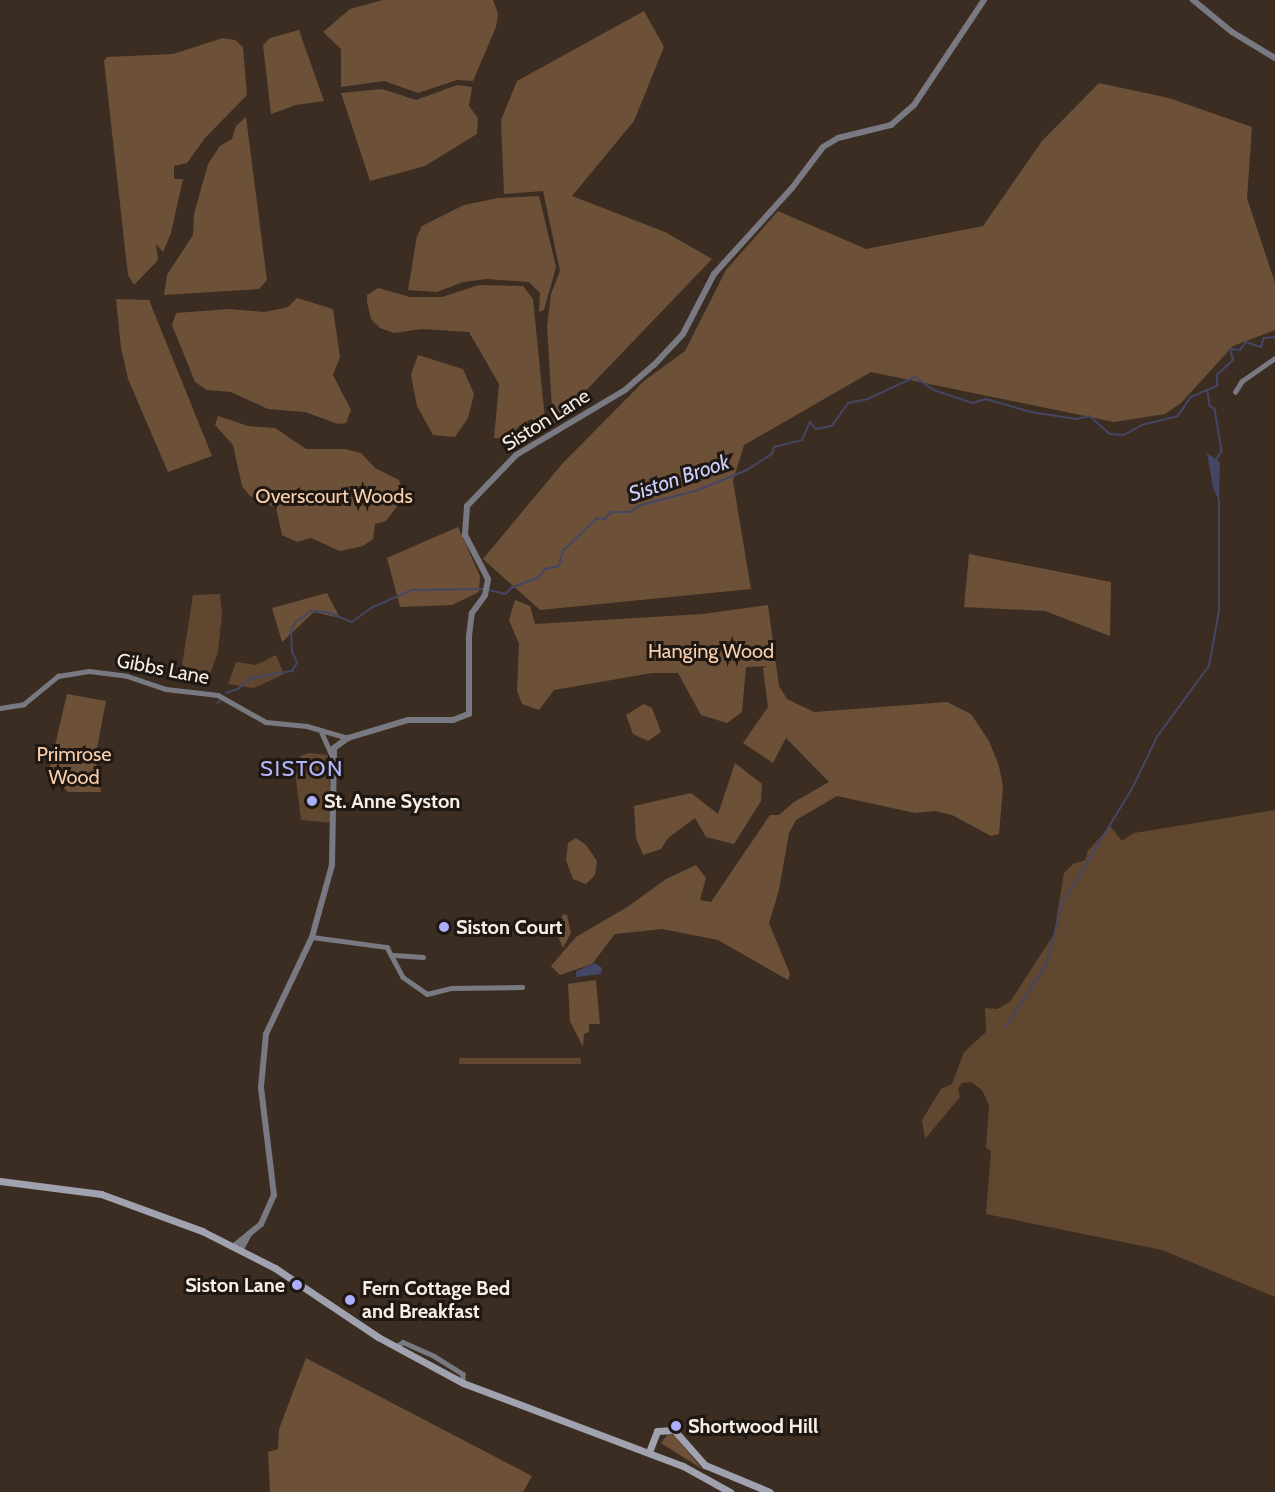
<!DOCTYPE html>
<html>
<head>
<meta charset="utf-8">
<style>
	body { margin:0 }
	#map { position:relative; width:1275px; height:1492px; overflow:hidden; background:#3c2d22; font-family:Cabin,sans-serif }
	div>[style] { position:absolute }
	.green>* { inset:0; background:#614630; transform-origin:0 0 }
	.forest>* { inset:0; background:#6d5038 }
	.water>* { inset:0; background:#454666 }
	.stream>* { height:1.5px; margin:-0.75px; padding:0 0.75px; transform-origin:0.75px; border-radius:0.75px; background:#454666 }
	.minor>* { height:4.5px; margin:-2.25px; padding:0 2.25px; transform-origin:2.25px; border-radius:2.25px; background:#797982 }
	.tertiary>* { height:6px; margin:-3px; padding:0 3px; transform-origin:3px; border-radius:3px; background:#797982 }
	.secondary>* { height:7px; margin:-3.5px; padding:0 3.5px; transform-origin:3.5px; border-radius:3.5px; background:#a1a2b0 }
	.dots>* { width:16px; height:16px; translate:-50% -50%; box-sizing:border-box; border:3px solid #1e1712; border-radius:50% }
	span { translate:-50% -50%; white-space:nowrap; text-align:center; line-height:1.15; -webkit-text-stroke:6px #1e1712; paint-order:stroke }
	.street-label { font-size:20px; color:#f7eee6 }
	.park-label { font-size:20px; color:#facfad }
	.poi-label { font-size:20px; color:#f7eee6; font-weight:700 }
	.left { translate:0 -50%; text-align:left }
	.right { translate:-100% -50%; text-align:right }
	.water-label { font-size:21px; color:#cbcefe; font-style:italic }
	.quarter-label { font-size:22px; color:#b3b6fd; letter-spacing:1.5px }
</style>
</head>
<body>
<div id="map">
	<div class="green">
		<div style="clip-path:polygon(220px 594px,222px 613px,218px 652px,208px 680px,182px 665px,193px 595px)"></div>
		<div style="clip-path:polygon(276px 655px,284px 674px,254px 688px,228px 684px,236px 662px,256px 665px)"></div>
		<div style="clip-path:polygon(309px 753px,328px 755px,332px 823px,301px 820px,295px 772px,301px 770px,300px 756px)"></div>
		<div style="clip-path:polygon(1275px 810px,1275px 1297px,1162px 1250px,986px 1214px,991px 1151px,986px 1148px,989px 1105px,982px 1090px,971px 1082px,962px 1083px,958px 1089px,960px 1097px,925px 1139px,922px 1120px,941px 1089px,952px 1084px,964px 1052px,986px 1032px,985px 1008px,997px 1009px,1010px 1002px,1054px 934px,1064px 873px,1073px 864px,1085px 860px,1088px 851px,1110px 826px,1122px 841px,1134px 833px)"></div>
		<div style="left:459px;top:1058px;width:122px;height:6px"></div>
	</div>
	<div class="forest">
		<div style="clip-path:polygon(383px 0,493px 0,498px 14px,496px 27px,473px 81px,457px 80px,418px 93px,384px 81px,341px 87px,341px 49px,323px 32px,350px 9px)"></div>
		<div style="clip-path:polygon(644px 11px,664px 47px,634px 121px,572px 196px,665px 232px,712px 259px,553px 425px,547px 326px,551px 294px,560px 271px,543px 191px,504px 194px,501px 120px,517px 81px)"></div>
		<div style="clip-path:polygon(299px 30px,324px 101px,296px 105px,271px 114px,263px 45px,270px 38px)"></div>
		<div style="clip-path:polygon(223px 38px,235px 40px,243px 47px,247px 95px,205px 138px,187px 163px,174px 166px,174px 179px,183px 179px,171px 233px,163px 252px,156px 244px,158px 260px,134px 285px,128px 275px,104px 61px,107px 57px,173px 54px)"></div>
		<div style="clip-path:polygon(1099px 83px,1169px 98px,1252px 127px,1247px 198px,1275px 283px,1275px 330px,1233px 346px,1181px 403px,1165px 414px,1114px 422px,871px 372px,744px 445px,733px 481px,751px 589px,540px 610px,483px 559px,562px 464px,644px 381px,685px 351px,726px 270px,778px 211px,866px 249px,983px 226px,1042px 141px)"></div>
		<div style="clip-path:polygon(457px 85px,472px 87px,469px 106px,478px 118px,477px 134px,425px 166px,370px 181px,341px 93px,382px 89px,416px 100px)"></div>
		<div style="clip-path:polygon(246px 117px,267px 280px,259px 289px,164px 295px,167px 275px,193px 235px,194px 214px,208px 164px,220px 146px,232px 139px,236px 126px)"></div>
		<div style="clip-path:polygon(539px 196px,556px 267px,544px 310px,539px 312px,540px 293px,529px 282px,487px 279px,463px 282px,437px 292px,408px 290px,417px 236px,422px 226px,464px 205px,498px 198px)"></div>
		<div style="clip-path:polygon(479px 285px,523px 286px,533px 299px,545px 419px,539px 423px,531px 419px,518px 427px,509px 439px,494px 438px,499px 384px,469px 332px,422px 329px,394px 333px,380px 328px,371px 319px,367px 302px,367px 295px,378px 288px,410px 297px,442px 297px)"></div>
		<div style="clip-path:polygon(297px 298px,333px 309px,340px 357px,333px 375px,351px 410px,346px 423px,338px 424px,305px 412px,268px 409px,231px 392px,207px 390px,195px 382px,172px 325px,176px 313px,229px 309px,265px 312px,288px 307px)"></div>
		<div style="clip-path:polygon(116px 299px,149px 300px,212px 456px,168px 472px,128px 379px,121px 348px)"></div>
		<div style="clip-path:polygon(418px 355px,463px 369px,474px 394px,468px 418px,455px 437px,433px 435px,417px 406px,411px 375px)"></div>
		<div style="clip-path:polygon(218px 416px,248px 426px,275px 428px,306px 449px,345px 449px,361px 453px,375px 468px,399px 480px,404px 497px,386px 521px,375px 524px,373px 539px,363px 546px,340px 551px,311px 538px,297px 542px,282px 535px,276px 508px,250px 496px,242px 486px,233px 445px,215px 425px)"></div>
		<div style="clip-path:polygon(458px 527px,480px 576px,479px 592px,452px 605px,400px 607px,387px 558px)"></div>
		<div style="clip-path:polygon(969px 554px,1111px 582px,1110px 636px,1045px 611px,964px 607px)"></div>
		<div style="clip-path:polygon(327px 593px,340px 618px,314px 612px,282px 642px,272px 608px)"></div>
		<div style="clip-path:polygon(515px 600px,530px 606px,535px 624px,703px 614px,768px 605px,779px 686px,787px 699px,814px 712px,947px 702px,971px 714px,989px 741px,999px 766px,1003px 787px,999px 834px,991px 836px,952px 815px,935px 811px,915px 813px,837px 796px,796px 820px,789px 833px,779px 890px,769px 923px,790px 974px,788px 980px,718px 940px,662px 929px,615px 934px,592px 964px,560px 975px,551px 966px,576px 937px,629px 906px,666px 879px,696px 865px,706px 878px,700px 900px,711px 902px,770px 815px,779px 815px,794px 802px,829px 782px,786px 738px,773px 763px,743px 743px,768px 707px,763px 668px,767px 666px,746px 667px,742px 712px,727px 723px,701px 715px,678px 673px,652px 673px,554px 690px,539px 710px,522px 704px,517px 691px,519px 644px,509px 620px)"></div>
		<div style="clip-path:polygon(67px 694px,106px 701px,95px 759px,101px 792px,68px 792px,49px 771px)"></div>
		<div style="clip-path:polygon(644px 704px,652px 708px,661px 732px,648px 741px,633px 734px,626px 715px)"></div>
		<div style="clip-path:polygon(735px 763px,762px 784px,761px 801px,734px 844px,706px 837px,695px 818px,668px 838px,661px 849px,643px 855px,636px 838px,634px 806px,691px 793px,718px 814px)"></div>
		<div style="clip-path:polygon(576px 838px,586px 845px,597px 861px,595px 875px,586px 884px,573px 879px,566px 860px,568px 843px)"></div>
		<div style="clip-path:polygon(563px 914px,567px 915px,571px 933px,563px 948px,556px 931px)"></div>
		<div style="clip-path:polygon(596px 980px,600px 1024px,589px 1024px,589px 1032px,584px 1034px,583px 1047px,570px 1021px,568px 984px)"></div>
		<div style="clip-path:polygon(306px 1358px,532px 1476px,523px 1492px,270px 1492px,268px 1452px,278px 1449px,279px 1429px)"></div>
		<div style="clip-path:polygon(668px 1434px,675px 1436px,702px 1469px,661px 1443px)"></div>
	</div>
	<div class="water">
		<div style="clip-path:polygon(1207px 453px,1220px 462px,1219px 501px,1213px 488px)"></div>
		<div style="clip-path:polygon(595px 963px,602px 968px,601px 974px,576px 977px,576px 971px)"></div>
	</div>
	<div class="stream">
		<div style="left:1208px;top:391px;width:15px;rotate:82deg"></div>
		<div style="left:1210px;top:406px;width:6px;rotate:31deg"></div>
		<div style="left:1215px;top:409px;width:43px;rotate:80.5deg"></div>
		<div style="left:1222px;top:451px;width:9px;rotate:122deg"></div>
		<div style="left:489px;top:590px;width:17px;rotate:13deg"></div>
		<div style="left:506px;top:594px;width:8px;rotate:-50deg"></div>
		<div style="left:511px;top:588px;width:30px;rotate:-21deg"></div>
		<div style="left:539px;top:577px;width:10px;rotate:-53deg"></div>
		<div style="left:545px;top:569px;width:14px;rotate:-12deg"></div>
		<div style="left:559px;top:566px;width:16px;rotate:-75deg"></div>
		<div style="left:563px;top:551px;width:47px;rotate:-44.1deg"></div>
		<div style="left:597px;top:518px;width:8px;rotate:7deg"></div>
		<div style="left:605px;top:519px;width:9px;rotate:-49deg"></div>
		<div style="left:611px;top:512px;width:20px"></div>
		<div style="left:631px;top:512px;width:9px;rotate:-41deg"></div>
		<div style="left:638px;top:506px;width:62px;rotate:-14.9deg"></div>
		<div style="left:698px;top:490px;width:53px;rotate:-22.2deg"></div>
		<div style="left:747px;top:470px;width:30px;rotate:-33deg"></div>
		<div style="left:772px;top:454px;width:7px;rotate:-74deg"></div>
		<div style="left:774px;top:447px;width:29px;rotate:-14deg"></div>
		<div style="left:802px;top:440px;width:20px;rotate:-66deg"></div>
		<div style="left:810px;top:422px;width:9px;rotate:49deg"></div>
		<div style="left:816px;top:429px;width:16px;rotate:-11deg"></div>
		<div style="left:832px;top:426px;width:28px;rotate:-55deg"></div>
		<div style="left:848px;top:403px;width:20px;rotate:-11deg"></div>
		<div style="left:868px;top:399px;width:52px;rotate:-25.1deg"></div>
		<div style="left:915px;top:377px;width:23px;rotate:34deg"></div>
		<div style="left:934px;top:390px;width:41px;rotate:18.4deg"></div>
		<div style="left:973px;top:403px;width:14px;rotate:-17deg"></div>
		<div style="left:986px;top:399px;width:47px;rotate:16.1deg"></div>
		<div style="left:1031px;top:412px;width:47px;rotate:8.7deg"></div>
		<div style="left:1077px;top:419px;width:13px;rotate:-13deg"></div>
		<div style="left:1090px;top:416px;width:27px;rotate:42deg"></div>
		<div style="left:1110px;top:434px;width:14px;rotate:4deg"></div>
		<div style="left:1124px;top:435px;width:21px;rotate:-29deg"></div>
		<div style="left:1142px;top:425px;width:37px;rotate:-14deg"></div>
		<div style="left:1178px;top:416px;width:23px;rotate:-56deg"></div>
		<div style="left:1191px;top:397px;width:28px;rotate:-23deg"></div>
		<div style="left:1217px;top:386px;width:11px;rotate:-90deg"></div>
		<div style="left:1217px;top:375px;width:22px;rotate:-43deg"></div>
		<div style="left:1233px;top:360px;width:11px;rotate:-105deg"></div>
		<div style="left:1230px;top:349px;width:10px;rotate:6deg"></div>
		<div style="left:1240px;top:350px;width:10px;rotate:-53deg"></div>
		<div style="left:1246px;top:342px;width:16px;rotate:18deg"></div>
		<div style="left:1261px;top:347px;width:9px;rotate:-72deg"></div>
		<div style="left:1264px;top:338px;width:11px;rotate:-5deg"></div>
		<div style="left:226px;top:693px;width:13px;rotate:-18deg"></div>
		<div style="left:238px;top:689px;width:17px;rotate:-40deg"></div>
		<div style="left:251px;top:678px;width:42px;rotate:-9.7deg"></div>
		<div style="left:292px;top:671px;width:9px;rotate:-58deg"></div>
		<div style="left:297px;top:663px;width:12px;rotate:-114deg"></div>
		<div style="left:292px;top:652px;width:21px;rotate:-93deg"></div>
		<div style="left:291px;top:631px;width:10px;rotate:-61deg"></div>
		<div style="left:296px;top:622px;width:19px;rotate:-36deg"></div>
		<div style="left:311px;top:611px;width:17px;rotate:3deg"></div>
		<div style="left:328px;top:612px;width:26px;rotate:23deg"></div>
		<div style="left:352px;top:622px;width:24px;rotate:-36deg"></div>
		<div style="left:371px;top:608px;width:45px;rotate:-23.7deg"></div>
		<div style="left:412px;top:590px;width:72px;rotate:-0.8deg"></div>
		<div style="left:217px;top:703px;width:4px;rotate:-34deg"></div>
		<div style="left:1006px;top:1026px;width:75px;rotate:-56.9deg"></div>
		<div style="left:1047px;top:963px;width:61px;rotate:-75.7deg"></div>
		<div style="left:1062px;top:904px;width:135px;rotate:-58.7deg"></div>
		<div style="left:1132px;top:789px;width:58px;rotate:-64.3deg"></div>
		<div style="left:1157px;top:737px;width:88px;rotate:-53.8deg"></div>
		<div style="left:1209px;top:666px;width:56px;rotate:-79.7deg"></div>
		<div style="left:1219px;top:611px;width:110px;rotate:-90deg"></div>
	</div>
	<div class="minor">
		<div style="left:1235px;top:392px;width:13px;rotate:-58deg"></div>
		<div style="left:1242px;top:381px;width:40px;rotate:-34.9deg"></div>
		<div style="left:0;top:708px;width:24px;rotate:-9deg"></div>
		<div style="left:24px;top:704px;width:44px;rotate:-39.5deg"></div>
		<div style="left:58px;top:676px;width:31px;rotate:-9deg"></div>
		<div style="left:89px;top:671px;width:38px;rotate:7deg"></div>
		<div style="left:127px;top:676px;width:41px;rotate:18.4deg"></div>
		<div style="left:166px;top:689px;width:52px;rotate:6.6deg"></div>
		<div style="left:218px;top:695px;width:55px;rotate:29.4deg"></div>
		<div style="left:266px;top:722px;width:41px;rotate:5.6deg"></div>
		<div style="left:307px;top:726px;width:43px;rotate:16.3deg"></div>
		<div style="left:322px;top:733px;width:24px;rotate:66deg"></div>
		<div style="left:312px;top:937px;width:76px;rotate:7.6deg"></div>
		<div style="left:387px;top:947px;width:34px;rotate:62deg"></div>
		<div style="left:403px;top:977px;width:29px;rotate:35deg"></div>
		<div style="left:427px;top:994px;width:25px;rotate:-14deg"></div>
		<div style="left:451px;top:988px;width:71px;rotate:-0.8deg"></div>
		<div style="left:394px;top:955px;width:29px;rotate:4deg"></div>
		<div style="left:395px;top:1347px;width:9px;rotate:-32deg"></div>
		<div style="left:403px;top:1342px;width:34px;rotate:24deg"></div>
		<div style="left:434px;top:1356px;width:34px;rotate:32deg"></div>
		<div style="left:463px;top:1374px;width:9px;rotate:90deg"></div>
	</div>
	<div class="tertiary">
		<div style="left:1193px;top:0;width:50px;rotate:39.4deg"></div>
		<div style="left:1232px;top:32px;width:50px;rotate:31.2deg"></div>
		<div style="left:234px;top:1246px;width:35px;rotate:-39deg"></div>
		<div style="left:261px;top:1224px;width:32px;rotate:-66deg"></div>
		<div style="left:274px;top:1195px;width:109px;rotate:-96.9deg"></div>
		<div style="left:261px;top:1087px;width:53px;rotate:-84.6deg"></div>
		<div style="left:266px;top:1034px;width:107px;rotate:-64.6deg"></div>
		<div style="left:312px;top:937px;width:75px;rotate:-74.5deg"></div>
		<div style="left:332px;top:865px;width:117px;rotate:-89deg"></div>
		<div style="left:334px;top:748px;width:17px;rotate:-36deg"></div>
		<div style="left:348px;top:738px;width:63px;rotate:-16.7deg"></div>
		<div style="left:408px;top:720px;width:45px"></div>
		<div style="left:453px;top:720px;width:17px;rotate:-21deg"></div>
		<div style="left:469px;top:714px;width:78px;rotate:-90deg"></div>
		<div style="left:469px;top:636px;width:23px;rotate:-83deg"></div>
		<div style="left:472px;top:613px;width:22px;rotate:-54deg"></div>
		<div style="left:485px;top:595px;width:16px;rotate:-79deg"></div>
		<div style="left:488px;top:579px;width:50px;rotate:-117.6deg"></div>
		<div style="left:465px;top:535px;width:29px;rotate:-86deg"></div>
		<div style="left:467px;top:506px;width:71px;rotate:-46.1deg"></div>
		<div style="left:516px;top:455px;width:127px;rotate:-30.8deg"></div>
		<div style="left:625px;top:390px;width:38px;rotate:-41deg"></div>
		<div style="left:654px;top:365px;width:42px;rotate:-46.9deg"></div>
		<div style="left:683px;top:334px;width:68px;rotate:-62.7deg"></div>
		<div style="left:714px;top:274px;width:116px;rotate:-47.8deg"></div>
		<div style="left:792px;top:188px;width:51px;rotate:-52.9deg"></div>
		<div style="left:823px;top:147px;width:17px;rotate:-31deg"></div>
		<div style="left:838px;top:138px;width:55px;rotate:-13.8deg"></div>
		<div style="left:891px;top:125px;width:30px;rotate:-41deg"></div>
		<div style="left:914px;top:105px;width:126px;rotate:-56.3deg"></div>
		<div style="left:241px;top:1249px;width:17px;rotate:-62deg"></div>
	</div>
	<div class="secondary">
		<div style="left:0;top:1181px;width:102px;rotate:7.3deg"></div>
		<div style="left:101px;top:1194px;width:108px;rotate:20.1deg"></div>
		<div style="left:202px;top:1231px;width:82px;rotate:26.9deg"></div>
		<div style="left:275px;top:1268px;width:124px;rotate:33.8deg"></div>
		<div style="left:378px;top:1337px;width:97px;rotate:28.4deg"></div>
		<div style="left:463px;top:1383px;width:235px;rotate:20.7deg"></div>
		<div style="left:683px;top:1466px;width:54px;rotate:29deg"></div>
		<div style="left:649px;top:1452px;width:22px;rotate:-69deg"></div>
		<div style="left:657px;top:1431px;width:17px;rotate:-3deg"></div>
		<div style="left:674px;top:1430px;width:47px;rotate:48.5deg"></div>
		<div style="left:705px;top:1465px;width:70px;rotate:22.6deg"></div>
	</div>
	<div class="dots">
		<div style="left:312px;top:801px;background:#acaffb"></div>
		<div style="left:444px;top:927px;background:#acaffb"></div>
		<div style="left:297px;top:1285px;background:#acaffb"></div>
		<div style="left:350px;top:1300px;background:#acaffb"></div>
		<div style="left:676px;top:1426px;background:#acaffb"></div>
	</div>
	<div class="street-label">
		<span style="left:546px;top:420px;rotate:-32deg">Siston Lane</span>
		<span style="left:163px;top:669px;rotate:11deg">Gibbs Lane</span>
	</div>
	<div class="park-label">
		<span style="left:334px;top:496px">Overscourt Woods</span>
		<span style="left:711px;top:651px">Hanging Wood</span>
		<span style="left:74px;top:766px">Primrose<br>Wood</span>
	</div>
	<div class="poi-label">
		<span class="left" style="left:324px;top:801px">St. Anne Syston</span>
		<span class="left" style="left:456px;top:927px">Siston Court</span>
		<span class="right" style="left:285px;top:1285px">Siston Lane</span>
		<span class="left" style="left:362px;top:1300px">Fern Cottage Bed<br>and Breakfast</span>
		<span class="left" style="left:688px;top:1426px">Shortwood Hill</span>
	</div>
	<div class="water-label">
		<span style="left:679px;top:478px;rotate:-19deg">Siston Brook</span>
	</div>
	<div class="quarter-label">
		<span style="left:302px;top:769px">SISTON</span>
	</div>
</div>
</body>
</html>
